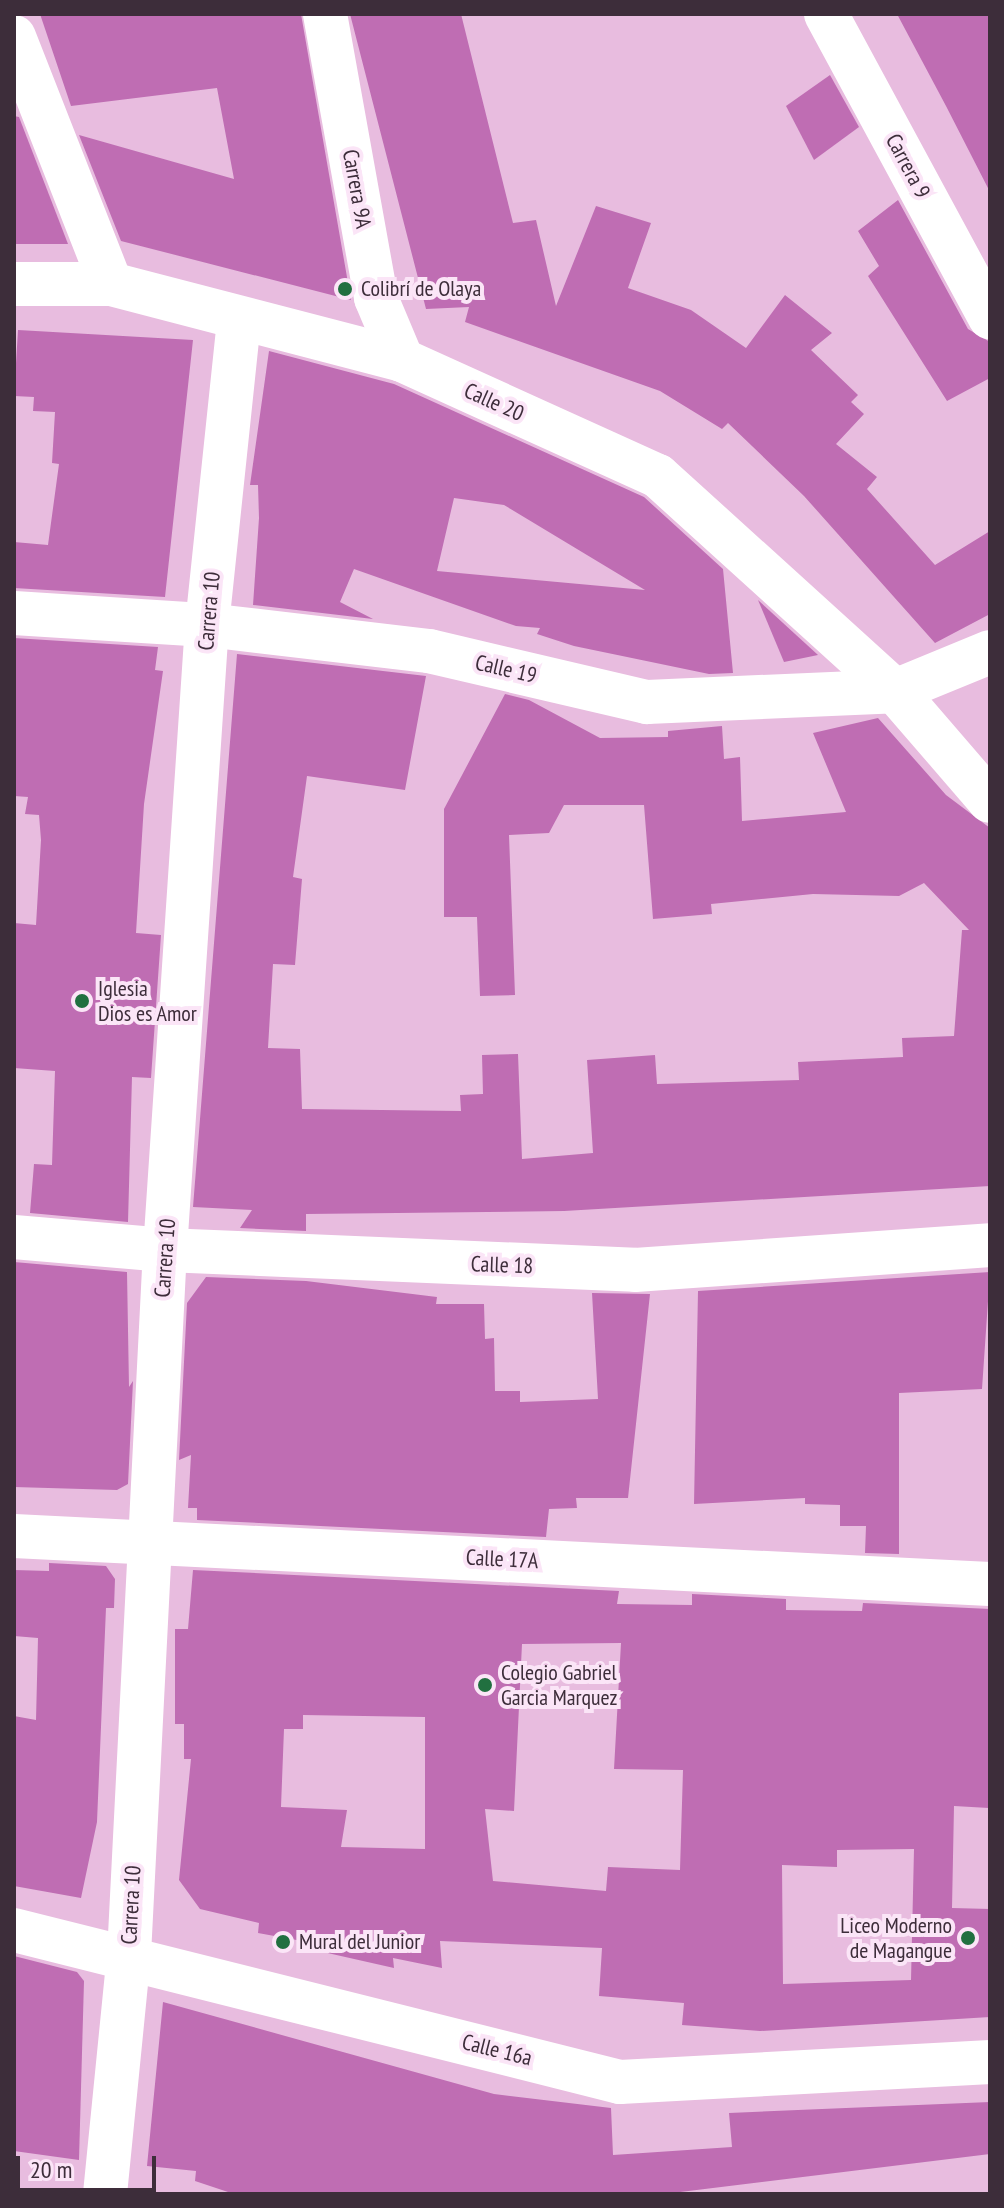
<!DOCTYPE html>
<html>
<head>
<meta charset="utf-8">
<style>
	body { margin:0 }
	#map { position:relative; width:1004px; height:2208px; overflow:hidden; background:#e8bcdf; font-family:"PT Sans Narrow",sans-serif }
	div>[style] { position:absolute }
	.building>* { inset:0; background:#bf6db3 }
	.minor>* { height:44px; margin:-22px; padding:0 22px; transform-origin:22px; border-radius:22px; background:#fff }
	.secondary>* { height:44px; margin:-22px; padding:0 22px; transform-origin:22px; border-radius:22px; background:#fff }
	.dots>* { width:22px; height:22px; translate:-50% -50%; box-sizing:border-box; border:4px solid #fbe5f7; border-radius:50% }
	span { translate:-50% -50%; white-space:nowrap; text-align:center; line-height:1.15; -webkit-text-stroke:8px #fbe5f7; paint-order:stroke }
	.street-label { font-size:22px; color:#3d2d3a }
	.poi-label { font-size:22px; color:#3d2d3a }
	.left { translate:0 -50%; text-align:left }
	.right { translate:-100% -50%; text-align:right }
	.frame { position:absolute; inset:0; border:16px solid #3d2d3a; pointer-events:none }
	.scale { position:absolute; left:16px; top:2156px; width:140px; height:36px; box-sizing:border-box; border:4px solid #3d2d3a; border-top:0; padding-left:10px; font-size:24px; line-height:28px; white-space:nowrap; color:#3d2d3a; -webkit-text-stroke:6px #fbe5f7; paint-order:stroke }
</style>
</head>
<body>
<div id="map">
	<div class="building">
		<div style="clip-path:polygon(40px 14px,301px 14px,351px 300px,121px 241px,79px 135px,234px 179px,217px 88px,71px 106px)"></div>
		<div style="clip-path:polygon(350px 14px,461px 14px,513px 223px,536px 220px,556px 306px,596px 206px,651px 223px,628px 288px,691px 310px,746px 348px,785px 295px,832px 333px,811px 350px,858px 395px,851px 402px,864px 414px,836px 444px,877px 477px,867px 489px,935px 565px,990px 531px,990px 614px,935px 643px,804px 496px,728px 423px,722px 429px,660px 391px,465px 322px,469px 307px,426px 309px)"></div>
		<div style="clip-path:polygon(897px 14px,990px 14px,990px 192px,946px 106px)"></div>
		<div style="clip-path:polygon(830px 75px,859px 127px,814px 160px,786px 106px)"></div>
		<div style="clip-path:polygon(14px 116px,19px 117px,68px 244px,14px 244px)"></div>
		<div style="clip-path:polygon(898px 200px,968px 329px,990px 342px,990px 378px,947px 401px,868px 276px,879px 266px,858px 231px)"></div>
		<div style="clip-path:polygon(18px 330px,193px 340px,165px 597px,14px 588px,14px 542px,48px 545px,59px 464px,52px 463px,55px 412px,33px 411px,34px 397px,14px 396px)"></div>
		<div style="clip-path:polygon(evenodd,269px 351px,394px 384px,644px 497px,723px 569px,733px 673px,709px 674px,574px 646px,537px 634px,540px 628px,516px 626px,354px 569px,340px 602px,373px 619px,253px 605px,259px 518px,258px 485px,250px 485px,269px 351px,454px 498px,504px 505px,645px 590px,437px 571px,454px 498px)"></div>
		<div style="clip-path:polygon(758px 600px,818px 655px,784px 662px)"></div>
		<div style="clip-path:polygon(14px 638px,158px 647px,155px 670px,163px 671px,144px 804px,136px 933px,161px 935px,151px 1078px,132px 1077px,128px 1222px,30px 1213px,34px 1164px,52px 1165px,55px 1071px,14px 1068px,14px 923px,36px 925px,41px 840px,39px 815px,25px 814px,28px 797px,14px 796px)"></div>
		<div style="clip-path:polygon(237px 654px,426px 676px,405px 790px,307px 776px,293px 877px,302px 879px,295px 965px,273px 964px,268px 1048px,300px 1049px,302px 1109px,461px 1111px,460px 1095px,483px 1094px,482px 1055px,518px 1054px,522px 1159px,593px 1153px,587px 1060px,655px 1055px,657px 1084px,799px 1080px,798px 1062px,903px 1057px,902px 1038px,954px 1036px,962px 930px,969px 930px,924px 883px,899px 896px,813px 894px,711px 904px,712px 914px,653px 919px,644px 805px,564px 805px,549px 833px,509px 835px,515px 995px,480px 996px,477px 917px,444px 917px,444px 809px,505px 694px,529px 700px,600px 738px,668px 737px,668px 731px,722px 726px,724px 759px,740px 757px,742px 821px,846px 812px,813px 733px,878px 718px,946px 795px,990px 828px,990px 1186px,564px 1211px,306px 1214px,306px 1231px,240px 1228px,252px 1210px,193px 1207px)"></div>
		<div style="clip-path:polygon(14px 1262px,127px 1272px,129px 1387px,133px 1381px,128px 1484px,117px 1490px,14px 1487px)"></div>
		<div style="clip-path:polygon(990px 1272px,982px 1389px,899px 1393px,899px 1554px,865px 1553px,866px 1526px,840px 1526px,840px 1505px,805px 1504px,805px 1498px,694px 1504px,698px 1291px)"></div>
		<div style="clip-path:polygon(206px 1277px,306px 1281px,437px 1297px,436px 1304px,484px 1304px,485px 1339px,494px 1338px,495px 1391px,520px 1391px,520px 1402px,598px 1399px,592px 1293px,650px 1294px,628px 1498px,576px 1498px,577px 1508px,549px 1509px,546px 1537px,197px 1520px,197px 1508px,188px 1508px,191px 1455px,179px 1460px,187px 1303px)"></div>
		<div style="clip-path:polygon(49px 1563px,106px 1566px,115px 1579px,114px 1608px,106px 1608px,97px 1822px,81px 1898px,14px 1886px,14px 1716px,36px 1720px,38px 1638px,14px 1636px,14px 1570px,49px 1571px)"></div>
		<div style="clip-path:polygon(evenodd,193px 1570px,619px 1591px,617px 1604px,692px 1605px,692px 1594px,786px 1599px,786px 1610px,862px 1611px,863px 1603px,990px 1609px,989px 1808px,954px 1806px,952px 1908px,990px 1909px,990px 2017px,760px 2031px,682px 2025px,684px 2003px,599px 1996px,602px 1948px,440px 1941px,442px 1968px,393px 1958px,394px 1968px,301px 1947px,302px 1941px,258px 1933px,259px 1923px,200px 1909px,179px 1880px,191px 1759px,184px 1759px,184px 1724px,175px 1724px,175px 1629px,188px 1629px,193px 1570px,621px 1643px,614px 1769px,683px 1770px,680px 1870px,608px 1867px,606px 1891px,493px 1881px,485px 1809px,514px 1811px,522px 1644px,621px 1643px,193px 1570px,303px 1715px,425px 1717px,425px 1849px,341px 1847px,347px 1810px,281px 1807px,284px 1729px,303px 1729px,303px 1715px,193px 1570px,914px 1849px,911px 1980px,783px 1984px,782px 1865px,837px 1867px,837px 1850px,914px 1849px)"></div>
		<div style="clip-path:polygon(14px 1956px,77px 1972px,84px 1981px,79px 2160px,14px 2151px)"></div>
		<div style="clip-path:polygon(163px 2002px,494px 2094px,611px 2108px,613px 2155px,732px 2147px,729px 2113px,990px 2102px,990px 2154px,664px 2194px,234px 2194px,195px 2181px,196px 2171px,147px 2166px)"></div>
	</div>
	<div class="minor">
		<div style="left:325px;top:14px;width:289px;rotate:79.8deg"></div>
		<div style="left:376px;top:298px;width:67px;rotate:67.2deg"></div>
		<div style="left:826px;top:14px;width:345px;rotate:61.6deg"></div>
		<div style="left:14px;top:37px;width:265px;rotate:68.6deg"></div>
		<div style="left:14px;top:284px;width:97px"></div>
		<div style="left:111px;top:284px;width:301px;rotate:14.6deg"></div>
		<div style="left:402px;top:360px;width:281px;rotate:24.4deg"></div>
		<div style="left:658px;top:476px;width:320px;rotate:42.2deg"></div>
		<div style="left:895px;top:691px;width:145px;rotate:49.2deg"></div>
		<div style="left:14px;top:613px;width:193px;rotate:3.6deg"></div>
		<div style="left:207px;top:625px;width:224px;rotate:6.7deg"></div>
		<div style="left:429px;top:651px;width:224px;rotate:13.2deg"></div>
		<div style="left:647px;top:702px;width:248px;rotate:-2.5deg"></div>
		<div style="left:895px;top:691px;width:103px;rotate:-22.3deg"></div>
		<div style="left:14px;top:1237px;width:152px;rotate:4.9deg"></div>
		<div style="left:165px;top:1250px;width:470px;rotate:2.4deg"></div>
		<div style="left:635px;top:1270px;width:356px;rotate:-4deg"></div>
		<div style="left:14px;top:1536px;width:977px;rotate:2.82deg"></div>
		<div style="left:105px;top:2194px;width:240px;rotate:-84.3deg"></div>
		<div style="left:129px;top:1955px;width:706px;rotate:-87.08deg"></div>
		<div style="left:165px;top:1250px;width:626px;rotate:-86.16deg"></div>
		<div style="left:207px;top:625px;width:305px;rotate:-84deg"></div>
	</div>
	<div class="secondary">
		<div style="left:14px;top:1930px;width:625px;rotate:14.08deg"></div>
		<div style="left:620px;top:2082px;width:371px;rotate:-3.1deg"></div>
	</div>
	<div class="dots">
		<div style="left:345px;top:289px;background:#217040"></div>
		<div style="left:82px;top:1001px;background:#217040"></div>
		<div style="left:485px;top:1685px;background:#217040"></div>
		<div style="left:968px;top:1938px;background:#217040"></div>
		<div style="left:283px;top:1942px;background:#217040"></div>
	</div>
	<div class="street-label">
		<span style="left:908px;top:166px;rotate:62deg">Carrera 9</span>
		<span style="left:357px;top:189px;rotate:80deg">Carrera 9A</span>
		<span style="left:494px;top:402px;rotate:24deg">Calle 20</span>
		<span style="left:209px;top:611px;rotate:-85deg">Carrera 10</span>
		<span style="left:506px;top:669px;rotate:13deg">Calle 19</span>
		<span style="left:165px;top:1258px;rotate:-86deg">Carrera 10</span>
		<span style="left:502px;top:1265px;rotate:2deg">Calle 18</span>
		<span style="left:502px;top:1559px;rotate:3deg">Calle 17A</span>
		<span style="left:131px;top:1905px;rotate:-87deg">Carrera 10</span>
		<span style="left:497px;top:2050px;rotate:14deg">Calle 16a</span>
	</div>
	<div class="poi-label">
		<span class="left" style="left:361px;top:289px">Colibrí de Olaya</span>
		<span class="left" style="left:98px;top:1001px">Iglesia<br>Dios es Amor</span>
		<span class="left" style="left:501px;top:1685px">Colegio Gabriel<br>Garcia Marquez</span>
		<span class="right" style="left:952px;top:1938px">Liceo Moderno<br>de Magangue</span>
		<span class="left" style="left:299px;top:1942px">Mural del Junior</span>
	</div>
	<div class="frame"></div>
	<div class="scale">20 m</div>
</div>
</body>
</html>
